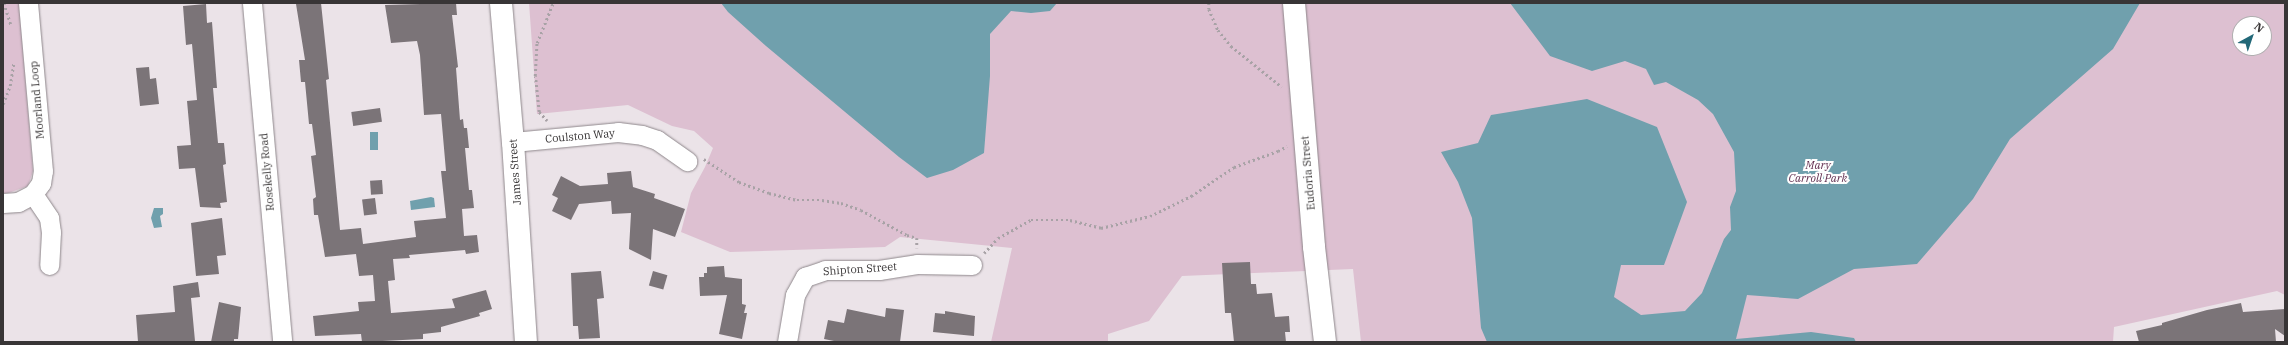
<!DOCTYPE html>
<html>
<head>
<meta charset="utf-8">
<style>
	body { margin:0 }
	#map { position:relative; width:2288px; height:345px; overflow:hidden; background:#ebe3e8; font-family:"IBM Plex Serif",serif }
	div>[style] { position:absolute }
	.green>* { inset:0; background:#ddc0d1 }
	.water>* { inset:0; background:#70a0ad; transform-origin:0 0 }
	.building>* { inset:0; background:#7b7478; transform-origin:0 0 }
	.path>* { height:2.5px; margin-top:-1.25px; transform-origin:0; background:repeating-linear-gradient(90deg,#a8a2a6 0 2px,transparent 0 5px) }
	.roads { filter:drop-shadow(0 0 1px #8e878b) drop-shadow(0 0 1px #8e878b) }
	.street>* { height:19px; margin:-9.5px; padding:0 9.5px; transform-origin:9.5px; border-radius:9.5px; background:#fff }
	.secondary>* { height:22px; margin:-11px; padding:0 11px; transform-origin:11px; border-radius:11px; background:#fff }
	span { translate:-50% -50%; white-space:nowrap; text-align:center; line-height:1.15; -webkit-text-stroke:4px #fff; paint-order:stroke }
	.street-label { font-size:11px; color:#383536 }
	.park-label { font-size:11px; color:#612f50; font-style:italic }
	.frame { position:absolute; inset:0; border:4px solid #383536; pointer-events:none }
	.north { position:absolute; left:2232px; top:16px; width:40px; height:40px; box-sizing:border-box; background:#fff; border:1px solid #afaeaf; border-radius:50%; rotate:40deg; font-size:11px; font-weight:700; line-height:16px; text-align:center; color:#383536 }
	.north::after { content:''; display:block; margin:auto; width:14px; height:18px; background:#226878; clip-path:polygon(50% 0,100% 100%,50% 72%,0 100%) }
</style>
</head>
<body>
<div id="map">
	<div class="green">
		<div style="clip-path:polygon(3px 3px,19px 3px,33px 171px,28px 186px,3px 195px)"></div>
		<div style="clip-path:polygon(evenodd,529px 3px,2285px 3px,2285px 295px,2277px 291px,2114px 327px,2113px 342px,1361px 342px,1353px 269px,1182px 276px,1149px 321px,1108px 334px,1108px 342px,991px 342px,1012px 248px,900px 237px,885px 247px,730px 252px,681px 232px,691px 193px,705px 167px,713px 148px,694px 131px,672px 126px,628px 105px,537px 114px,529px 3px,2240px 24px,2264px 24px,2264px 48px,2240px 48px,2240px 24px)"></div>
	</div>
	<div class="water">
		<div style="clip-path:polygon(721px 3px,1057px 3px,1050px 11px,1031px 13px,1011px 11px,990px 34px,990px 76px,984px 153px,953px 170px,927px 178px,899px 157px,766px 46px,728px 12px)"></div>
		<div style="clip-path:polygon(1510px 3px,2140px 3px,2113px 49px,2010px 139px,1973px 199px,1917px 264px,1854px 269px,1798px 299px,1747px 295px,1736px 339px,1811px 332px,1854px 338px,1856px 342px,1487px 342px,1481px 328px,1472px 218px,1458px 182px,1441px 152px,1478px 143px,1491px 115px,1587px 99px,1657px 127px,1687px 202px,1664px 265px,1621px 265px,1614px 297px,1641px 315px,1685px 311px,1702px 293px,1724px 239px,1731px 230px,1730px 207px,1736px 191px,1734px 152px,1713px 114px,1698px 100px,1666px 82px,1654px 85px,1646px 69px,1625px 61px,1592px 71px,1550px 56px)"></div>
		<div style="left:370px;top:132px;width:8px;height:18px"></div>
		<div style="clip-path:polygon(431px 197px,434px 198px,435px 207px,411px 210px,410px 201px)"></div>
		<div style="clip-path:polygon(154px 208px,163px 208px,163px 214px,160px 216px,162px 227px,154px 228px,151px 218px)"></div>
	</div>
	<div class="building">
		<div style="clip-path:polygon(321px 3px,329px 79px,326px 80px,340px 230px,361px 228px,363px 244px,416px 237px,414px 221px,446px 218px,441px 171px,446px 171px,441px 114px,424px 115px,420px 55px,417px 41px,391px 43px,385px 5px,456px 3px,457px 15px,452px 15px,458px 67px,456px 68px,460px 120px,463px 119px,464px 128px,467px 128px,469px 148px,465px 148px,469px 190px,472px 190px,474px 208px,462px 209px,464px 236px,477px 235px,479px 252px,466px 254px,465px 250px,409px 255px,410px 258px,393px 259px,395px 280px,388px 281px,391px 313px,455px 308px,452px 299px,486px 290px,492px 309px,479px 313px,480px 316px,441px 327px,441px 332px,423px 334px,423px 339px,362px 342px,361px 334px,315px 336px,313px 316px,359px 311px,358px 302px,375px 301px,373px 275px,359px 276px,356px 254px,325px 257px,318px 215px,314px 215px,313px 199px,316px 197px,311px 156px,316px 155px,312px 124px,309px 124px,305px 82px,301px 82px,299px 60px,305px 60px,296px 4px)"></div>
		<div style="clip-path:polygon(206px 4px,207px 23px,212px 22px,217px 88px,213px 88px,218px 143px,224px 143px,226px 164px,223px 165px,227px 202px,220px 203px,221px 208px,200px 207px,195px 168px,179px 169px,177px 146px,191px 145px,187px 101px,197px 100px,192px 44px,186px 45px,183px 6px)"></div>
		<div style="clip-path:polygon(149px 67px,150px 79px,156px 78px,159px 104px,140px 106px,136px 68px)"></div>
		<div style="left:380px;top:108px;width:14px;height:29px;rotate:82deg"></div>
		<div style="clip-path:polygon(631px 171px,633px 187px,655px 194px,654px 198px,685px 209px,675px 237px,653px 229px,651px 260px,629px 249px,631px 213px,612px 214px,611px 201px,579px 204px,571px 220px,552px 211px,558px 198px,552px 195px,561px 176px,580px 186px,608px 184px,607px 173px)"></div>
		<div style="left:382px;top:180px;width:14px;height:12px;rotate:86deg"></div>
		<div style="left:375px;top:198px;width:16px;height:13px;rotate:83deg"></div>
		<div style="clip-path:polygon(222px 218px,226px 255px,217px 256px,219px 274px,196px 276px,191px 223px)"></div>
		<div style="clip-path:polygon(1250px 262px,1251px 284px,1256px 284px,1257px 294px,1272px 293px,1275px 317px,1289px 316px,1290px 332px,1285px 332px,1286px 342px,1234px 342px,1231px 313px,1225px 313px,1222px 263px)"></div>
		<div style="clip-path:polygon(724px 266px,725px 277px,742px 279px,742px 304px,746px 305px,744px 313px,747px 313px,742px 339px,719px 334px,727px 295px,700px 296px,699px 277px,704px 277px,704px 273px,707px 273px,707px 267px)"></div>
		<div style="clip-path:polygon(601px 271px,604px 298px,597px 299px,600px 338px,579px 339px,578px 326px,573px 326px,571px 273px)"></div>
		<div style="left:653px;top:271px;width:15px;height:15px;rotate:16deg"></div>
		<div style="clip-path:polygon(198px 282px,200px 297px,191px 298px,195px 341px,138px 342px,136px 315px,175px 312px,173px 286px)"></div>
		<div style="clip-path:polygon(219px 302px,241px 307px,238px 339px,234px 339px,234px 342px,211px 342px)"></div>
		<div style="clip-path:polygon(2241px 303px,2243px 312px,2285px 309px,2285px 336px,2275px 329px,2276px 342px,2139px 342px,2136px 331px,2162px 325px,2162px 323px,2207px 310px)"></div>
		<div style="clip-path:polygon(886px 308px,904px 310px,900px 342px,839px 342px,824px 339px,828px 320px,844px 323px,847px 309px,885px 317px)"></div>
		<div style="clip-path:polygon(945px 311px,975px 316px,974px 336px,933px 332px,935px 313px,945px 314px)"></div>
	</div>
	<div class="path">
		<div style="left:4px;top:3px;width:23px;rotate:72deg"></div>
		<div style="left:1209px;top:3px;width:6px;rotate:90deg"></div>
		<div style="left:1209px;top:9px;width:23px;rotate:67deg"></div>
		<div style="left:1218px;top:30px;width:21px;rotate:51deg"></div>
		<div style="left:1231px;top:46px;width:65px;rotate:38.8deg"></div>
		<div style="left:3px;top:104px;width:19px;rotate:-69deg"></div>
		<div style="left:10px;top:86px;width:24px;rotate:-81deg"></div>
		<div style="left:547px;top:121px;width:12px;rotate:-132deg"></div>
		<div style="left:539px;top:112px;width:36px;rotate:-96deg"></div>
		<div style="left:535px;top:76px;width:33px;rotate:-87deg"></div>
		<div style="left:537px;top:43px;width:43px;rotate:-68.2deg"></div>
		<div style="left:704px;top:159px;width:42px;rotate:33.3deg"></div>
		<div style="left:739px;top:182px;width:32px;rotate:20deg"></div>
		<div style="left:769px;top:193px;width:29px;rotate:14deg"></div>
		<div style="left:797px;top:200px;width:25px"></div>
		<div style="left:822px;top:200px;width:19px;rotate:9deg"></div>
		<div style="left:841px;top:203px;width:21px;rotate:19deg"></div>
		<div style="left:861px;top:210px;width:52px;rotate:28.5deg"></div>
		<div style="left:907px;top:235px;width:10px;rotate:17deg"></div>
		<div style="left:917px;top:238px;width:10px;rotate:90deg"></div>
		<div style="left:984px;top:253px;width:21px;rotate:-47deg"></div>
		<div style="left:998px;top:238px;width:38px;rotate:-29deg"></div>
		<div style="left:1031px;top:220px;width:39px"></div>
		<div style="left:1070px;top:220px;width:32px;rotate:14deg"></div>
		<div style="left:1101px;top:228px;width:50px;rotate:-13.8deg"></div>
		<div style="left:1150px;top:216px;width:46px;rotate:-26deg"></div>
		<div style="left:1191px;top:196px;width:52px;rotate:-34deg"></div>
		<div style="left:1234px;top:167px;width:47px;rotate:-20deg"></div>
		<div style="left:1278px;top:151px;width:10px;rotate:-29deg"></div>
	</div>
	<div class="roads">
		<div class="street">
			<div style="left:252px;top:3px;width:340px;rotate:84.9deg"></div>
			<div style="left:513px;top:142px;width:105px;rotate:-5.4deg"></div>
			<div style="left:618px;top:132px;width:24px;rotate:7deg"></div>
			<div style="left:642px;top:135px;width:16px;rotate:18deg"></div>
			<div style="left:657px;top:140px;width:37px;rotate:35deg"></div>
			<div style="left:33px;top:194px;width:29px;rotate:56deg"></div>
			<div style="left:49px;top:218px;width:14px;rotate:82deg"></div>
			<div style="left:51px;top:232px;width:33px;rotate:93deg"></div>
			<div style="left:3px;top:203px;width:15px;rotate:-4deg"></div>
			<div style="left:18px;top:202px;width:17px;rotate:-28deg"></div>
			<div style="left:33px;top:194px;width:14px;rotate:-54deg"></div>
			<div style="left:41px;top:183px;width:12px;rotate:-81deg"></div>
			<div style="left:43px;top:171px;width:169px;rotate:-95.1deg"></div>
			<div style="left:787px;top:342px;width:48px;rotate:-80.3deg"></div>
			<div style="left:795px;top:295px;width:21px;rotate:-61deg"></div>
			<div style="left:805px;top:277px;width:21px;rotate:-19deg"></div>
			<div style="left:825px;top:270px;width:54px"></div>
			<div style="left:879px;top:270px;width:38px;rotate:-9deg"></div>
			<div style="left:917px;top:264px;width:55px;rotate:1deg"></div>
		</div>
		<div class="secondary">
			<div style="left:501px;top:3px;width:140px;rotate:85.1deg"></div>
			<div style="left:513px;top:142px;width:200px;rotate:86.3deg"></div>
			<div style="left:1294px;top:3px;width:245px;rotate:85.3deg"></div>
			<div style="left:1314px;top:247px;width:96px;rotate:83.4deg"></div>
		</div>
	</div>
	<div class="street-label">
		<span style="left:37px;top:100px;rotate:-95deg">Moorland Loop</span>
		<span style="left:580px;top:136px;rotate:-5deg">Coulston Way</span>
		<span style="left:267px;top:172px;rotate:-95deg">Rosekelly Road</span>
		<span style="left:515px;top:172px;rotate:-94deg">James Street</span>
		<span style="left:1308px;top:173px;rotate:-95deg">Eudoria Street</span>
		<span style="left:860px;top:269px;rotate:-4deg">Shipton Street</span>
	</div>
	<div class="park-label">
		<span style="left:1818px;top:172px">Mary<br>Carroll Park</span>
	</div>
	<div class="frame"></div>
	<div class="north">N</div>
</div>
</body>
</html>
